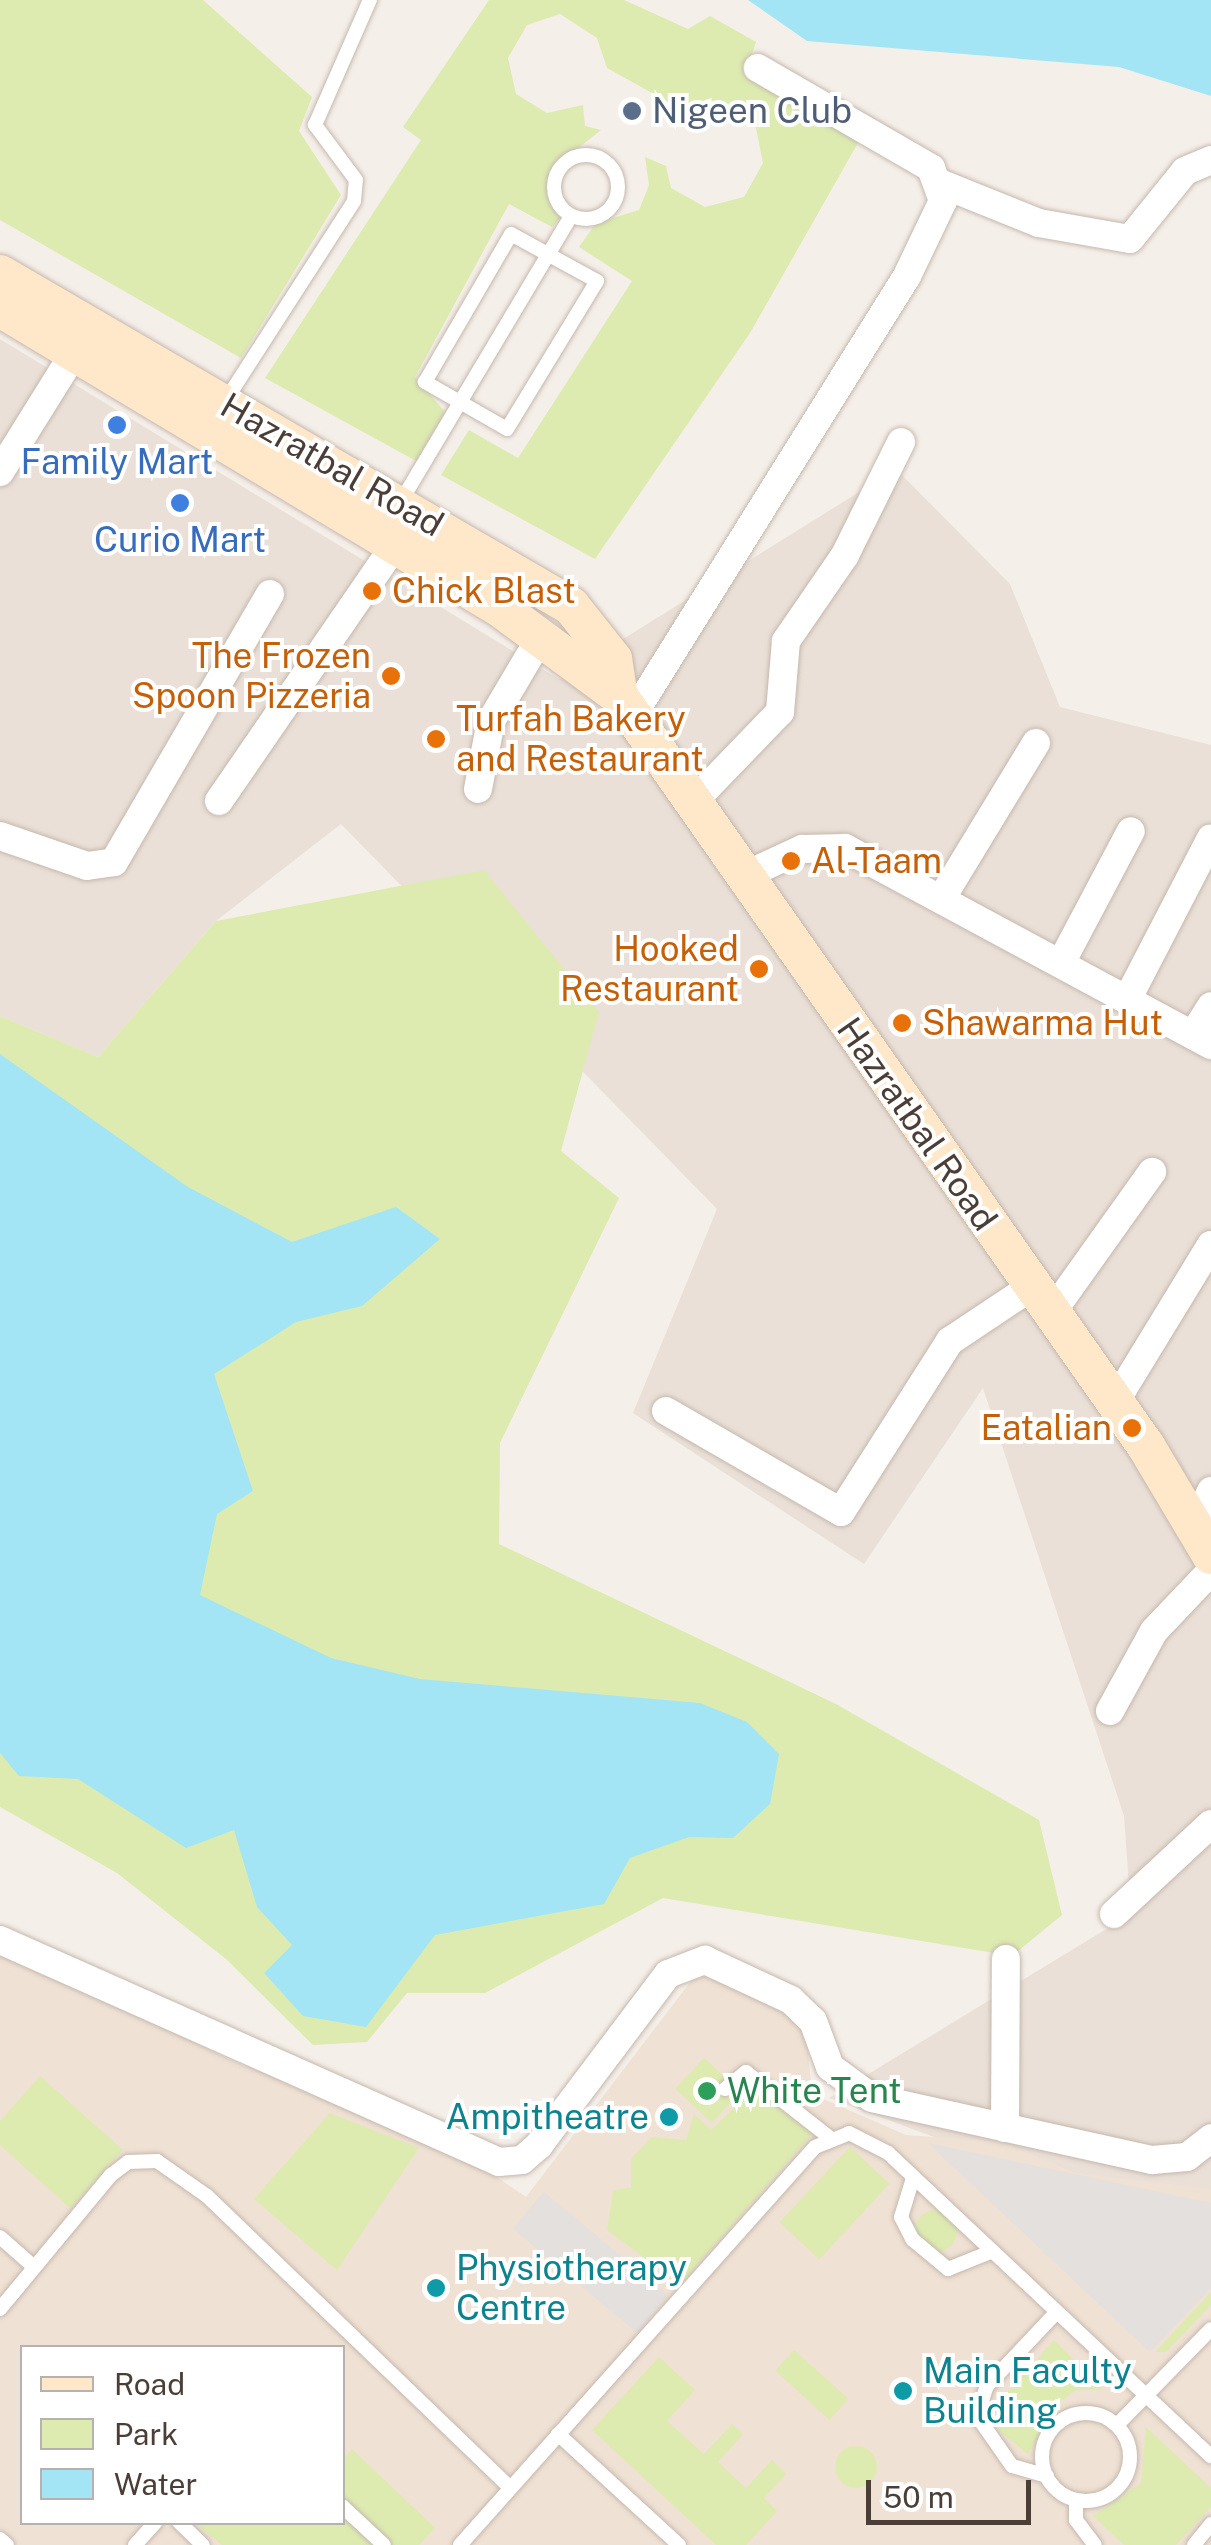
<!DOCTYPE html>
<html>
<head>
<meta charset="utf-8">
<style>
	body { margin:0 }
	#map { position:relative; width:1211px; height:2545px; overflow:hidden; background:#f5efe9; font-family:"Public Sans",sans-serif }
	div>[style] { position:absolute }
	.residential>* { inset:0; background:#eae0d7 }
	.education>* { inset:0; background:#efe1d3 }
	.green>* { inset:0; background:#ddebb0; transform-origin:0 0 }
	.round { border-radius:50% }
	.parking>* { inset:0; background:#e4e0de; transform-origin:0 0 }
	.water>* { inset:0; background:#a3e5f4 }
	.roads { filter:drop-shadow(0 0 2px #c5b8ae) drop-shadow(0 0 2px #c5b8ae) }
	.service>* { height:14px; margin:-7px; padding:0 7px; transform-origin:7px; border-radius:7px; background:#fff }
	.service>.ring { margin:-7px; padding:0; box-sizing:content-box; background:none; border:14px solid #fff; border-radius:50% }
	.minor>* { height:28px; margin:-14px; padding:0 14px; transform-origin:14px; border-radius:14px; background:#fff }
	.secondary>* { height:38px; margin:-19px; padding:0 19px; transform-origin:19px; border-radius:19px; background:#ffe7ca }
	.dots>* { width:28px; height:28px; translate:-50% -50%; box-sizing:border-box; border:5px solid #fff; border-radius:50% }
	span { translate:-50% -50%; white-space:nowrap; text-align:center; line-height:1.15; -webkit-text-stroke:8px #fff; paint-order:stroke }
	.service-label { font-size:35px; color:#4e5e75 }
	.left { translate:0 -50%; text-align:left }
	.shop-label { font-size:35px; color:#366cbe }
	.street-label { font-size:35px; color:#4a3e37 }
	.food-label { font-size:35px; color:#c56008 }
	.right { translate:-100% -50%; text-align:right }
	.leisure-label { font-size:35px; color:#27864d }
	.culture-label { font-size:35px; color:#0d838f }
	.legend { position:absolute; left:20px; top:2345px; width:325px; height:180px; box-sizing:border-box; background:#fff; border:2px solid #b7b2af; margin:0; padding:12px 18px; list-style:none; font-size:30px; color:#4a3e37 }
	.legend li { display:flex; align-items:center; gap:20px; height:50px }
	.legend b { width:50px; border:2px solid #b7b2af }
	.scale { position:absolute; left:866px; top:2480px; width:165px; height:45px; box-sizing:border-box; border:5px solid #4a3e37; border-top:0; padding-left:12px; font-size:30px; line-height:35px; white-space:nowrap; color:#4a3e37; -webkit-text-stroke:8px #fff; paint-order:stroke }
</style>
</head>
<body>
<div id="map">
	<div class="residential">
		<div style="clip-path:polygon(0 339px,559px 679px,896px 469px,1010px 584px,1060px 707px,1211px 745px,1211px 2240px,829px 2098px,1131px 1914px,1124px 1816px,983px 1388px,864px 1564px,633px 1413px,717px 1209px,341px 824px,216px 921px,98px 1057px,0 1016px)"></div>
	</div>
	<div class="education">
		<div style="clip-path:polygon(evenodd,0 1947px,232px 2061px,442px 2140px,526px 2197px,701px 1968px,805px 2019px,812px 2094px,906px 2135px,1002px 2142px,1076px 2173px,1211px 2189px,1211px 2545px,0 2545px,0 1947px,22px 2348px,342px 2348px,342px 2522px,22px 2522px,22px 2348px)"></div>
	</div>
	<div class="green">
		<div style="clip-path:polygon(0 0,203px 0,312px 97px,299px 131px,341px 195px,241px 358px,0 220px)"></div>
		<div style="clip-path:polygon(489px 0,624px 0,688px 29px,710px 16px,756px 42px,746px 73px,858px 143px,750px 333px,595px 559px,441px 475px,469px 430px,518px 458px,632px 281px,579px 247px,596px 223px,639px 210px,649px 185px,645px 157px,666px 166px,671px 188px,705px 207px,744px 197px,763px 163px,755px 123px,721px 104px,688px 113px,607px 68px,597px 38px,560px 14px,527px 25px,508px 58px,516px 94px,547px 113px,583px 105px,585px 126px,601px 130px,548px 172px,560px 218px,552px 227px,509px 204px,415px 377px,445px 412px,418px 462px,265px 378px,421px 140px,403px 127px)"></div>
		<div style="clip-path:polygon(484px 870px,599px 1012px,561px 1151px,619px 1198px,500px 1443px,499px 1544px,836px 1704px,1039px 1820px,1062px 1915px,1012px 1956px,663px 1898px,485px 1993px,407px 1993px,367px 2042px,313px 2045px,226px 1959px,117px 1873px,0 1807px,0 1016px,98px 1057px,216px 921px)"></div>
		<div style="left:704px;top:2058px;width:50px;height:42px;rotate:43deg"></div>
		<div style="clip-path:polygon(40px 2076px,123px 2150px,70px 2208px,0 2145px,0 2121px)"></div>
		<div style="clip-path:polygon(756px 2087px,812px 2134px,680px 2284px,607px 2230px,613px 2191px,631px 2187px,631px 2159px,652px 2137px,686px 2140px,694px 2114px,711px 2130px)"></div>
		<div style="clip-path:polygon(330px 2113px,419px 2148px,337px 2270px,254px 2199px)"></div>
		<div style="left:850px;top:2147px;width:54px;height:103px;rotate:43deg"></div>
		<div class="round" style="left:915px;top:2210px;width:42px;height:42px"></div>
		<div style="clip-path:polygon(1211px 2292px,1211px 2305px,1166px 2352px,1155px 2352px)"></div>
		<div style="clip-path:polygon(1054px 2340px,1103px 2389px,1076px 2390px,1057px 2404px,1028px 2454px,998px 2430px,1002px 2398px)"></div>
		<div style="left:794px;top:2350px;width:73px;height:28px;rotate:42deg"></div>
		<div style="clip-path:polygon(659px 2357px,695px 2390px,667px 2421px,704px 2454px,732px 2424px,743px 2434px,718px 2462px,746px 2488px,772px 2460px,786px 2474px,764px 2498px,777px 2511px,746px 2545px,716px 2545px,592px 2430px)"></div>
		<div style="clip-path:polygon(1146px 2427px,1211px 2488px,1211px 2507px,1176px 2545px,1124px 2545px,1093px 2516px,1141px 2483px)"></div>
		<div class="round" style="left:835px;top:2446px;width:42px;height:42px"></div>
		<div style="clip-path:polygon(352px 2449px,435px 2528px,419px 2545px,222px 2545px,195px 2523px,342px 2522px,343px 2459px)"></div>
	</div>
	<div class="parking">
		<div style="clip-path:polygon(928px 2143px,1211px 2203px,1211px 2288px,1150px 2352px)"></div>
		<div style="left:544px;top:2192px;width:162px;height:48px;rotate:40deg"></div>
	</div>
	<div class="water">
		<div style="clip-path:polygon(748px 0,1211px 0,1211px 96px,1119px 67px,807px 41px)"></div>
		<div style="clip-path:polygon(0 1054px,188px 1187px,292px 1242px,396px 1207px,440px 1239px,362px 1306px,296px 1322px,214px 1374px,253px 1491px,217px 1514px,200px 1595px,331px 1658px,420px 1679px,700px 1703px,747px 1722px,779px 1754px,770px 1804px,733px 1838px,689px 1837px,630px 1858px,604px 1904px,435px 1935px,366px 2027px,303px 2016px,264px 1973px,292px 1945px,257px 1907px,234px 1830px,186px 1848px,78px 1779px,19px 1776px,0 1753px)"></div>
	</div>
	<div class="roads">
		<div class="service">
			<div class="ring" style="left:554px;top:155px;width:50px;height:50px"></div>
			<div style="left:511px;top:234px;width:98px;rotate:28.7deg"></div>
			<div style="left:597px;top:281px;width:173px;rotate:121.3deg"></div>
			<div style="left:507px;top:429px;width:95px;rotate:-150.2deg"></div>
			<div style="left:425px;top:382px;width:171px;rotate:-59.8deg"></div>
			<div style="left:224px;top:403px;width:240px;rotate:-57.2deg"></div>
			<div style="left:354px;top:201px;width:21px;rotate:-85deg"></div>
			<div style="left:356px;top:180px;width:69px;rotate:-126.7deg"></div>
			<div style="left:315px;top:125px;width:137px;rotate:-66.3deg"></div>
			<div style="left:400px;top:503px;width:334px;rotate:-59.2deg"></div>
			<div style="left:725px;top:2089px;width:27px;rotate:-39deg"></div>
			<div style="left:746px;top:2072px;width:105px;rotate:38.1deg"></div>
			<div style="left:913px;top:2178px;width:41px;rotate:107.1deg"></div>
			<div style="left:901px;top:2217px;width:25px;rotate:63deg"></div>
			<div style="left:912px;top:2239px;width:47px;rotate:39.8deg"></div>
			<div style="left:948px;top:2269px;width:43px;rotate:-21.8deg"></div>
			<div style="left:0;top:2237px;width:45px;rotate:41.4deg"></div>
			<div style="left:0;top:2309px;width:174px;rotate:-50.4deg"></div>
			<div style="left:111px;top:2175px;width:21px;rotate:-37deg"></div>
			<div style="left:128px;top:2162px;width:29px;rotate:-2deg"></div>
			<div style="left:157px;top:2161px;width:61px;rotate:35deg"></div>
			<div style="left:207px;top:2196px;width:421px;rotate:43.9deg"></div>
			<div class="ring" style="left:1042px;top:2413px;width:74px;height:74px"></div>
			<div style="left:1117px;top:2425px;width:134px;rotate:-45.6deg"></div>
			<div style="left:558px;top:2434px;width:164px;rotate:42.5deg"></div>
			<div style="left:1047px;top:2476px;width:36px;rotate:-164deg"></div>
			<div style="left:1012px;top:2466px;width:61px;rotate:-125deg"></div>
			<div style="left:977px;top:2416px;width:32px;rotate:-72deg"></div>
			<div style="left:987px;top:2386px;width:96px;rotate:-46.7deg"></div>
			<div style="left:1076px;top:2500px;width:20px;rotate:90deg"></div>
			<div style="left:1076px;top:2520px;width:31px;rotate:53deg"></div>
			<div style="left:342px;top:2506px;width:57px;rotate:42.9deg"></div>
			<div style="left:179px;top:2522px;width:33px;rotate:44deg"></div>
			<div style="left:0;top:2539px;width:9px;rotate:41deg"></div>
			<div style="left:135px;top:2545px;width:31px;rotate:-48deg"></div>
			<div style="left:460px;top:2545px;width:533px;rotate:-48.27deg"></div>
			<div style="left:815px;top:2147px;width:37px;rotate:-22deg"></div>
			<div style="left:849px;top:2133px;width:44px;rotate:27.1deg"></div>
			<div style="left:888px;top:2153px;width:443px;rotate:43.2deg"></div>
			<div style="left:1194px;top:2545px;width:27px;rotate:-51deg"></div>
		</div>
		<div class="minor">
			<div style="left:942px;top:184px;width:105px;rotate:21.9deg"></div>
			<div style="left:1039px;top:223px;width:92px;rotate:10deg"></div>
			<div style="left:1130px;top:239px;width:87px;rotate:-51deg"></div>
			<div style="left:1185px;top:171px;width:28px;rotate:-23deg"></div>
			<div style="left:0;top:472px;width:140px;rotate:-58.1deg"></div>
			<div style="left:633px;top:715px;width:517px;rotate:-58.03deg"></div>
			<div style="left:907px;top:276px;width:83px;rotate:-64.4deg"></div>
			<div style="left:943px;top:201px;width:35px;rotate:-110deg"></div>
			<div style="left:931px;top:168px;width:200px;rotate:-150deg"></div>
			<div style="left:478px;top:789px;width:69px;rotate:-79.2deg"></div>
			<div style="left:491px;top:721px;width:96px;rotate:-59.4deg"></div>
			<div style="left:219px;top:801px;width:311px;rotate:-55.5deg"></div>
			<div style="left:694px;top:801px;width:124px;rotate:-46deg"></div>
			<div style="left:780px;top:712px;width:71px;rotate:-85.2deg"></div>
			<div style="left:786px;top:641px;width:104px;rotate:-55.5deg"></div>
			<div style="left:845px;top:555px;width:126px;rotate:-63.6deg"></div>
			<div style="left:0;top:836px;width:92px;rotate:19deg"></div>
			<div style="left:87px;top:866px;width:27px;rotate:-8deg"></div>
			<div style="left:114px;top:862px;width:310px;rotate:-59.8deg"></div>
			<div style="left:746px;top:875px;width:62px;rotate:-24.9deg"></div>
			<div style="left:802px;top:849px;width:43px;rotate:-1.3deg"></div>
			<div style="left:845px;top:848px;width:416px;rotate:28.3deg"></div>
			<div style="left:943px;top:896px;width:179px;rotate:-58.7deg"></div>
			<div style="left:1061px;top:963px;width:149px;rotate:-62.1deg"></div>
			<div style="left:1127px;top:1000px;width:182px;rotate:-62.6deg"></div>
			<div style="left:1193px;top:1035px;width:34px;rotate:-58deg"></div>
			<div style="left:1050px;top:1315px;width:176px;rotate:-54.5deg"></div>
			<div style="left:1115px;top:1402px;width:184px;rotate:-58.6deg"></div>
			<div style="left:666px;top:1411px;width:202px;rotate:30deg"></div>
			<div style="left:841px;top:1512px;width:203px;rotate:-57.5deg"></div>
			<div style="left:950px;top:1341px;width:97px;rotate:-33.7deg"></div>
			<div style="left:1194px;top:1526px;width:39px;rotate:-64deg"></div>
			<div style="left:1110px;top:1711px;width:91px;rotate:-61.2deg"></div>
			<div style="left:1154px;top:1631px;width:83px;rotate:-46.5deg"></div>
			<div style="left:1114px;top:1914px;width:132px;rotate:-42.9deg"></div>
			<div style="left:0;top:1940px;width:546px;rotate:23.98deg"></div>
			<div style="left:499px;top:2162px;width:23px;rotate:-5deg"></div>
			<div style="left:522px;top:2160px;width:23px;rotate:-41deg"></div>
			<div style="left:539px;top:2145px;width:214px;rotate:-53deg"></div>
			<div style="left:668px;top:1974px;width:40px;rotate:-21deg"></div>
			<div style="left:705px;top:1960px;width:95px;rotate:24.9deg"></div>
			<div style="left:791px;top:2000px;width:30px;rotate:44deg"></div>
			<div style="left:813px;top:2021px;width:49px;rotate:69.7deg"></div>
			<div style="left:830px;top:2067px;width:52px;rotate:36.4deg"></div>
			<div style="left:872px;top:2098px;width:287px;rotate:12.5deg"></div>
			<div style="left:1152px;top:2160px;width:35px;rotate:-5deg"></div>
			<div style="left:1187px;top:2157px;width:31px;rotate:-38deg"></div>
			<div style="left:1005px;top:2128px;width:169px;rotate:-89.7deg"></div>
		</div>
		<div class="secondary">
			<div style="left:0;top:274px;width:661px;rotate:30.18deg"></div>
			<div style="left:571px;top:606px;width:68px;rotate:51.6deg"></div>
			<div style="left:613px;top:659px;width:37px;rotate:81deg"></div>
			<div style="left:0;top:308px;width:583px;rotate:30.96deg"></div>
			<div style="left:500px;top:608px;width:148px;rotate:36.5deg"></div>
			<div style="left:619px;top:696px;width:917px;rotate:54.91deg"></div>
			<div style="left:1146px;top:1446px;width:127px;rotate:59.2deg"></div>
		</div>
	</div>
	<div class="dots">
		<div style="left:632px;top:111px;background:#5c6f8a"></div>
		<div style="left:117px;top:425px;background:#3f7fe0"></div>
		<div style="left:180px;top:503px;background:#3f7fe0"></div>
		<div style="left:372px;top:591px;background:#e8710a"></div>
		<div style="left:391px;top:676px;background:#e8710a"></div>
		<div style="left:436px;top:739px;background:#e8710a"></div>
		<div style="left:791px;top:861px;background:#e8710a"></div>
		<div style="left:759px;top:969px;background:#e8710a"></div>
		<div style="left:902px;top:1023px;background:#e8710a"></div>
		<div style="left:1132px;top:1428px;background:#e8710a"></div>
		<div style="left:707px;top:2091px;background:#2e9e5b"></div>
		<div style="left:669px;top:2117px;background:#0f9aa8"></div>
		<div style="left:436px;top:2288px;background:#0f9aa8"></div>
		<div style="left:903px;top:2391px;background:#0f9aa8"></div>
	</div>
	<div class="service-label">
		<span class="left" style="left:652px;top:111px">Nigeen Club</span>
	</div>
	<div class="shop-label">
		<span style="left:117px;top:462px">Family Mart</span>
		<span style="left:180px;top:540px">Curio Mart</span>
	</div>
	<div class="street-label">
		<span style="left:332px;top:465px;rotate:30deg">Hazratbal Road</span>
		<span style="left:917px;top:1124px;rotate:55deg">Hazratbal Road</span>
	</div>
	<div class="food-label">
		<span class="left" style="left:392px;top:591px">Chick Blast</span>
		<span class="right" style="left:371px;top:676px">The Frozen<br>Spoon Pizzeria</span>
		<span class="left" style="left:456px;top:739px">Turfah Bakery<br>and Restaurant</span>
		<span class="left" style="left:811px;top:861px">Al-Taam</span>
		<span class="right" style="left:739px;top:969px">Hooked<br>Restaurant</span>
		<span class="left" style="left:922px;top:1023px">Shawarma Hut</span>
		<span class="right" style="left:1112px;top:1428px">Eatalian</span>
	</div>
	<div class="leisure-label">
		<span class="left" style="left:727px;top:2091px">White Tent</span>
	</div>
	<div class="culture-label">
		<span class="right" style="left:649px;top:2117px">Ampitheatre</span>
		<span class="left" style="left:456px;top:2288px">Physiotherapy<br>Centre</span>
		<span class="left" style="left:923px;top:2391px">Main Faculty<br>Building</span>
	</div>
	<ul class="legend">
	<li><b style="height:12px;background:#ffe7ca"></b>Road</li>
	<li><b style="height:28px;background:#ddebb0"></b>Park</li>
	<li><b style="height:28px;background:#a3e5f4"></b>Water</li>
	</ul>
	<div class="scale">50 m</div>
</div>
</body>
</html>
